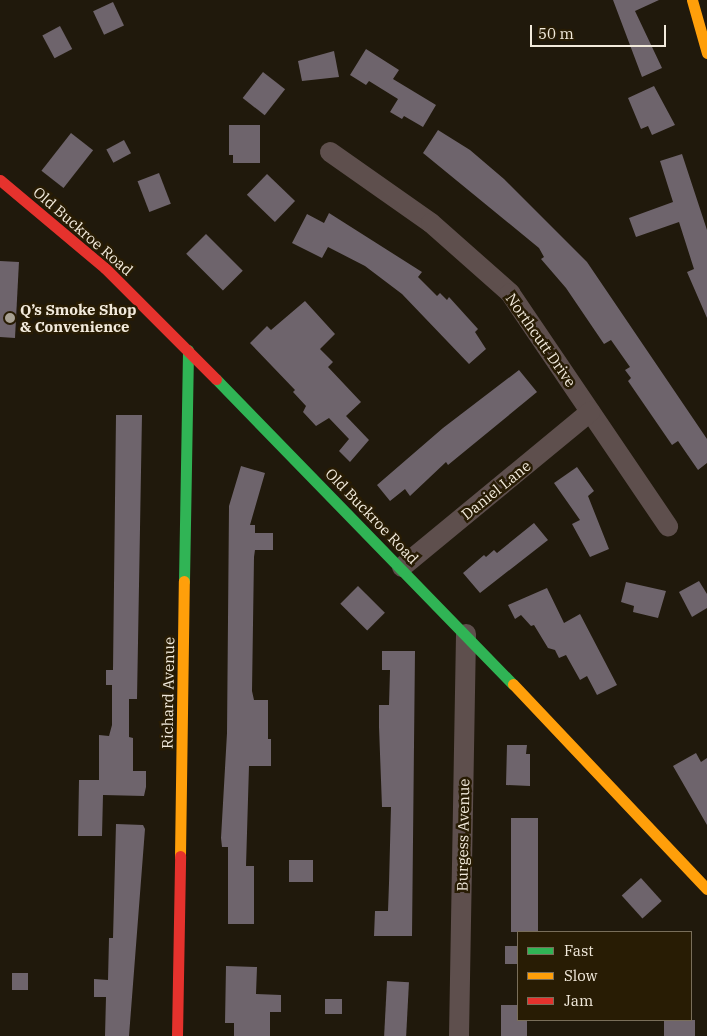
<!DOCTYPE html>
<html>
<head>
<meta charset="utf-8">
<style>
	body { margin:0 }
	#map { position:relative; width:707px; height:1036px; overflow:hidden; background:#20190c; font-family:"IBM Plex Serif",serif }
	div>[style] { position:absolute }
	.building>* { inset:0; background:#6e646c; transform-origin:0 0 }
	.street>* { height:20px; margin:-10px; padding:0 10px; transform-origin:10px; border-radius:10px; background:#5e4f4d }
	.fast>* { height:11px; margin:-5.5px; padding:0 5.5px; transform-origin:5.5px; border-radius:5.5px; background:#30b455 }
	.slow>* { height:11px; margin:-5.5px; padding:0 5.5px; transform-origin:5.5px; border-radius:5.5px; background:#ff9f0a }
	.jam>* { height:11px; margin:-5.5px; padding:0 5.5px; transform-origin:5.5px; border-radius:5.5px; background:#e5322d }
	.dots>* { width:14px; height:14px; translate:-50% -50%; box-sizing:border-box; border:2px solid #281c04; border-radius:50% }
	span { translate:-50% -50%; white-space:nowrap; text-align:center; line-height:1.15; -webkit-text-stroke:5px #281c04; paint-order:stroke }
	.street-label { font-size:15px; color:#f2eadc }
	.poi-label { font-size:15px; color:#f2eadc; font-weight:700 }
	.left { translate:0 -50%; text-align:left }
	.legend { position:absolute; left:517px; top:931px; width:175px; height:90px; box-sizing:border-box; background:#281c04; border:1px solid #796e5a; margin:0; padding:6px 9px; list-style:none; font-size:15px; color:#f2eadc }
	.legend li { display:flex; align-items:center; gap:10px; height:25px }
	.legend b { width:25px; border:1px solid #796e5a }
	.scale { position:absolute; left:530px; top:25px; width:136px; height:22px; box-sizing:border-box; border:2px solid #f2eadc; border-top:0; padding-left:6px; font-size:15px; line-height:18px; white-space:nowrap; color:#f2eadc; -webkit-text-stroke:4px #281c04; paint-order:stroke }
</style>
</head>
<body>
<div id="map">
	<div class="building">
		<div style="clip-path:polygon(613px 0,659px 0,635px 11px,662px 68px,642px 77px)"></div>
		<div style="left:113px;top:2px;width:26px;height:22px;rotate:65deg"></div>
		<div style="left:60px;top:26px;width:26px;height:20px;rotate:62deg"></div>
		<div style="clip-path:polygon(366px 49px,399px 70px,393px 79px,436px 105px,423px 127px,404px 116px,402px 119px,390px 112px,398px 99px,369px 81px,366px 85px,350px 75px)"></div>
		<div style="clip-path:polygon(334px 51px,339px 77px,302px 81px,298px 61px)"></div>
		<div style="left:263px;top:72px;width:28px;height:33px;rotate:38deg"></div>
		<div style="clip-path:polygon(654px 86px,675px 125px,652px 135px,648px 126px,641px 129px,628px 98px)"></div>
		<div style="clip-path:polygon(229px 125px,260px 125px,260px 163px,233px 163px,233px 155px,229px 155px)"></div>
		<div style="clip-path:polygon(438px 130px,470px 150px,504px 179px,587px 262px,707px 439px,707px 463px,698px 470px,678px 441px,672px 445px,628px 381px,631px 378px,625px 370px,630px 367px,611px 340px,604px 344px,566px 288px,541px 259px,544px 257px,539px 248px,423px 153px)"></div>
		<div style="left:71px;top:133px;width:28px;height:48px;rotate:38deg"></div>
		<div style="left:124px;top:140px;width:15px;height:20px;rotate:62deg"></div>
		<div style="clip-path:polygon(682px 154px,707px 230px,707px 318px,687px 272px,694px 269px,679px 222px,636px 237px,629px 218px,673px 202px,660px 161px)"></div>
		<div style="left:159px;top:173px;width:33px;height:23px;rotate:69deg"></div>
		<div style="left:267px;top:174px;width:39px;height:29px;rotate:44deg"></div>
		<div style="clip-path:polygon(329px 213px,422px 272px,418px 277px,437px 296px,440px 293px,447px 300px,449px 297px,478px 329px,475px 332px,486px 349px,469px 364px,402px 294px,365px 266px,328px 247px,322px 258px,292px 243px,307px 214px,324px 223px)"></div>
		<div style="left:206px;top:234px;width:52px;height:28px;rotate:45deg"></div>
		<div style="left:0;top:261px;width:19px;height:76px;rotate:3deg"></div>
		<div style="clip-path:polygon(305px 301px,335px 334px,320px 349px,333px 362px,328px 367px,361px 402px,346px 416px,369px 440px,350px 462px,339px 451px,349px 439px,329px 418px,316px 426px,303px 412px,306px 406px,293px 392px,295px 390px,250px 343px,267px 326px,271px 330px)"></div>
		<div style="clip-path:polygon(519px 370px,537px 392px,448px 465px,446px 462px,410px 496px,405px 489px,390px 501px,377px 485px,443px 428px)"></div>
		<div style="clip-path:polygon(116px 415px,142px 415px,137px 699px,129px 699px,129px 737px,133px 738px,133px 771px,146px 771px,146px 787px,144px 796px,103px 795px,102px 836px,78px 836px,79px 780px,99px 780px,99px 735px,109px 736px,112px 725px,112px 685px,106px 685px,106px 670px,113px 670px)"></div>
		<div style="clip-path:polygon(241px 466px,265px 473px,250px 525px,255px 525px,255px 533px,273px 533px,273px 550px,255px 550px,254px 557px,252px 691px,254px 700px,268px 700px,268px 739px,271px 739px,271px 766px,249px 766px,246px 866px,254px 866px,254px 924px,228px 924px,228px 847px,222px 847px,221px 838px,227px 733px,229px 506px)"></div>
		<div style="clip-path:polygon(577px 467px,594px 491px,588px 496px,609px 549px,590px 557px,572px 524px,580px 520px,554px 483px)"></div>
		<div style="clip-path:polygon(534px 523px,548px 540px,480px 593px,463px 573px,484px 555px,486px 557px,494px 550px,497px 553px)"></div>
		<div style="clip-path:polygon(699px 581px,707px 594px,707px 608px,692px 617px,679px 592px)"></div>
		<div style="clip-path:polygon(626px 582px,666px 591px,658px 618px,633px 612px,634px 606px,621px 602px)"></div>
		<div style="left:358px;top:586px;width:38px;height:25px;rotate:45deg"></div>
		<div style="clip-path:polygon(547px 588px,564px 623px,580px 614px,617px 685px,597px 695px,587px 676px,580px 680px,566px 655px,559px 658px,555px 650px,548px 648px,534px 625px,531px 626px,521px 615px,515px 619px,508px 605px)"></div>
		<div style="clip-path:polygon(382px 651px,415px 651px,412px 936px,374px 936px,375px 911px,388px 911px,389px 883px,391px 807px,382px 807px,379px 727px,379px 705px,389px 705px,390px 670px,382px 670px)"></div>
		<div style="clip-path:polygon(507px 745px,527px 745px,526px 754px,530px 754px,530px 786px,506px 785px)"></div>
		<div style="clip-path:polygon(696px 753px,701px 762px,707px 758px,707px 825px,673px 766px)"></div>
		<div style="left:511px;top:818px;width:27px;height:114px"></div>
		<div style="clip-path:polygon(116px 824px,143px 825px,145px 829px,129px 1036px,105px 1036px,106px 997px,94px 997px,94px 979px,108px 980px,109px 938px,113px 938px)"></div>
		<div style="left:289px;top:860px;width:24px;height:22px"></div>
		<div style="left:641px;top:878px;width:31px;height:26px;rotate:48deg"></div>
		<div style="left:505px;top:946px;width:13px;height:18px"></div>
		<div style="clip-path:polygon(226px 966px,257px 967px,256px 994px,281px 995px,281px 1012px,270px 1012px,270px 1036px,234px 1036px,234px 1023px,225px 1023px)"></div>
		<div style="left:12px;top:973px;width:16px;height:17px"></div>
		<div style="left:387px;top:981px;width:22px;height:55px;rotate:3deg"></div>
		<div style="left:325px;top:999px;width:17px;height:15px"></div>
		<div style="clip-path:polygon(501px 1005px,518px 1005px,518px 1020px,527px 1020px,527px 1036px,501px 1036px)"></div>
		<div style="left:664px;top:1020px;width:31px;height:16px"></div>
	</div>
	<div class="street">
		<div style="left:330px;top:152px;width:123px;rotate:35.1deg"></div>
		<div style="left:431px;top:223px;width:106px;rotate:41.5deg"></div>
		<div style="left:510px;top:293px;width:282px;rotate:55.9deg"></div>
		<div style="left:402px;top:567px;width:244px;rotate:-39.5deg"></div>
		<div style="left:459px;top:1036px;width:402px;rotate:-89deg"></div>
	</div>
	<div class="fast">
		<div style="left:216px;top:379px;width:426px;rotate:45.8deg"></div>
		<div style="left:184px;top:581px;width:231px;rotate:-89deg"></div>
	</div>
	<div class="slow">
		<div style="left:692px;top:0;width:55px;rotate:74.2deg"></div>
		<div style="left:513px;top:684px;width:282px;rotate:46.6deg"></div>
		<div style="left:180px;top:856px;width:275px;rotate:-89.2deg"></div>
	</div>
	<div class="jam">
		<div style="left:0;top:180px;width:137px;rotate:40deg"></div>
		<div style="left:105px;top:268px;width:157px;rotate:45deg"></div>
		<div style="left:177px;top:1036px;width:180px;rotate:-89deg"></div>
	</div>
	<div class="dots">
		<div style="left:10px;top:318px;background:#a8a193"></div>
	</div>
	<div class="street-label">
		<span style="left:83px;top:231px;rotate:41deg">Old Buckroe Road</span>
		<span style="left:541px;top:340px;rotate:55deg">Northcutt Drive</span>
		<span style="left:496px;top:490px;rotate:-39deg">Daniel Lane</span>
		<span style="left:372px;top:516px;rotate:46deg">Old Buckroe Road</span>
		<span style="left:168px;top:693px;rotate:-89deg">Richard Avenue</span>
		<span style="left:463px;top:835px;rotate:-89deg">Burgess Avenue</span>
	</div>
	<div class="poi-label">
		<span class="left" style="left:20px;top:318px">Q’s Smoke Shop<br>&amp; Convenience</span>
	</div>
	<ul class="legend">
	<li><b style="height:6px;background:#30b455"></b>Fast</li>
	<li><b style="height:6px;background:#ff9f0a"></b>Slow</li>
	<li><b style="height:6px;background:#e5322d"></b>Jam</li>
	</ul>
	<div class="scale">50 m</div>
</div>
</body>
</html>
